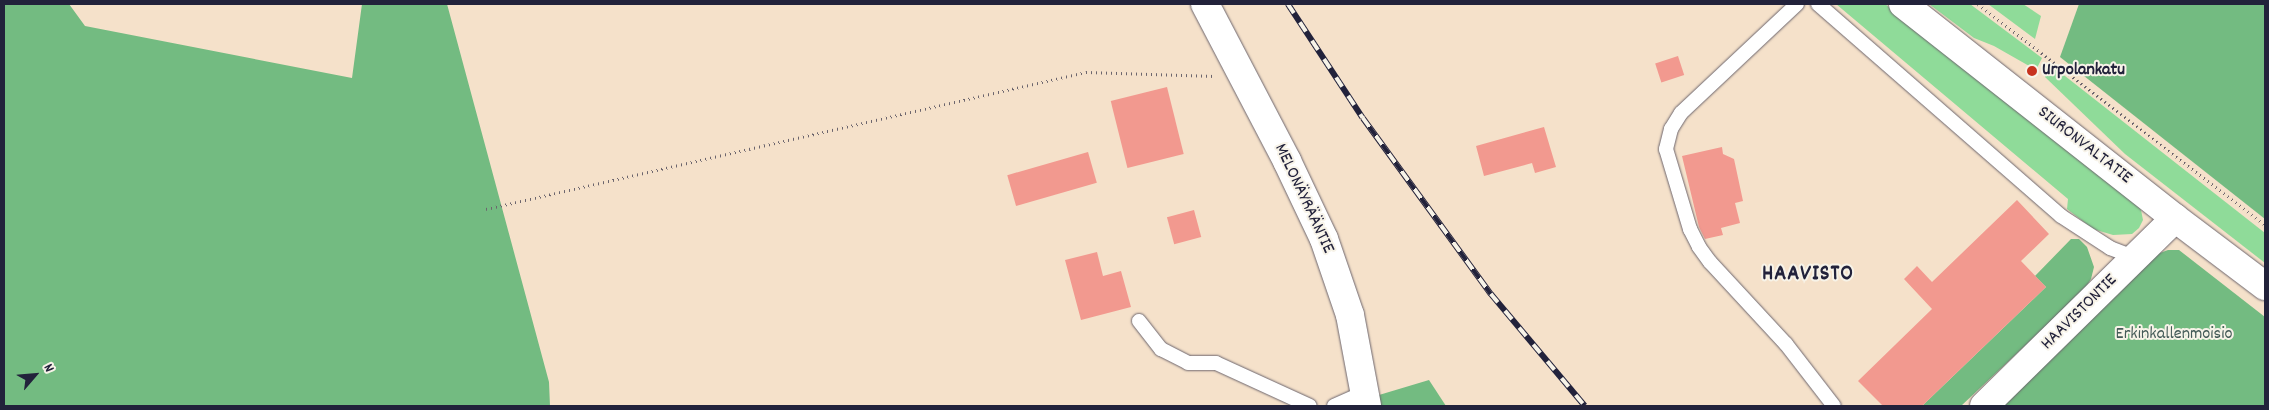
<!DOCTYPE html>
<html>
<head>
<meta charset="utf-8">
<style>
	body { margin:0 }
	#map { position:relative; width:2269px; height:410px; overflow:hidden; background:#f5e1ca; font-family:Dekko,sans-serif }
	div>[style] { position:absolute }
	.green>* { inset:0; background:#8fdb99 }
	.forest>* { inset:0; background:#73bb81 }
	.building>* { inset:0; background:#f2998f; transform-origin:0 0 }
	.path>* { height:3px; margin-top:-1.5px; transform-origin:0; background:repeating-linear-gradient(90deg,#6c656d 0 1px,transparent 0 5px) }
	.roads { filter:drop-shadow(0 0 1px #6c656d) drop-shadow(0 0 1px #6c656d) }
	.lane>* { height:14px; margin:-7px; padding:0 7px; transform-origin:7px; border-radius:7px; background:#fff }
	.street>* { height:28px; margin:-14px; padding:0 14px; transform-origin:14px; border-radius:14px; background:#fff }
	.secondary>* { height:28px; margin:-14px; padding:0 14px; transform-origin:14px; border-radius:14px; background:#fff }
	.rail>* { height:5.5px; margin-top:-2.75px; transform-origin:0; background:repeating-linear-gradient(90deg,#f7f3e8 0 11px,#22223b 0 22px); box-sizing:border-box; border-block:1px solid #22223b }
	.dots>* { width:14px; height:14px; translate:-50% -50%; box-sizing:border-box; border:2px solid #f7f3e8; border-radius:50% }
	span { translate:-50% -50%; white-space:nowrap; text-align:center; line-height:1.15; -webkit-text-stroke:4px #f7f3e8; paint-order:stroke }
	.poi-label { font-size:18px; color:#22223b; font-weight:700 }
	.left { translate:0 -50%; text-align:left }
	.street-label { font-size:18px; color:#22223b }
	.park-label { font-size:18px; color:#435a57 }
	.district-label { font-size:22px; color:#22223b; font-weight:700; letter-spacing:1px }
	.frame { position:absolute; inset:0; border:5px solid #22223b; pointer-events:none }
	.north { position:absolute; left:10px; top:350px; width:50px; height:50px; -webkit-text-stroke:4px #f7f3e8; paint-order:stroke; rotate:63deg; font-size:14px; font-weight:700; line-height:20px; text-align:center; color:#22223b }
	.north::after { content:''; display:block; margin:auto; width:18px; height:22px; background:#22223b; clip-path:polygon(50% 0,100% 100%,50% 72%,0 100%) }
</style>
</head>
<body>
<div id="map">
	<div class="green">
		<div style="clip-path:polygon(1836px 4px,1885px 4px,2133px 199px,2141px 210px,2143px 220px,2139px 228px,2132px 234px,2113px 235px,2093px 229px,2067px 209px,2068px 199px)"></div>
		<div style="clip-path:polygon(1929px 4px,1970px 4px,2042px 58px,2036px 70px,1994px 46px,1974px 38px)"></div>
		<div style="clip-path:polygon(1988px 4px,2023px 4px,2041px 16px,2035px 39px)"></div>
		<div style="clip-path:polygon(2051px 65px,2265px 233px,2265px 263px,2125px 154px,2045px 77px)"></div>
	</div>
	<div class="forest">
		<div style="clip-path:polygon(4px 4px,69px 4px,85px 26px,352px 78px,362px 4px,447px 4px,549px 382px,550px 406px,4px 406px)"></div>
		<div style="clip-path:polygon(2079px 4px,2265px 4px,2265px 219px,2060px 57px)"></div>
		<div style="clip-path:polygon(2071px 239px,2079px 239px,2087px 247px,2094px 267px,2091px 279px,2084px 290px,1961px 406px,1922px 406px,2046px 287px,2035px 276px)"></div>
		<div style="clip-path:polygon(2168px 250px,2179px 250px,2265px 317px,2265px 406px,1996px 406px,2152px 256px)"></div>
		<div style="clip-path:polygon(1429px 380px,1446px 406px,1381px 406px,1379px 395px)"></div>
	</div>
	<div class="building">
		<div style="left:1678px;top:56px;width:20px;height:24px;rotate:72deg"></div>
		<div style="left:1167px;top:87px;width:69px;height:58px;rotate:76deg"></div>
		<div style="clip-path:polygon(1544px 127px,1556px 167px,1535px 173px,1532px 163px,1484px 176px,1476px 146px)"></div>
		<div style="clip-path:polygon(1722px 147px,1723px 154px,1734px 159px,1743px 201px,1735px 203px,1740px 223px,1721px 228px,1723px 235px,1705px 239px,1699px 227px,1682px 156px)"></div>
		<div style="left:1088px;top:152px;width:32px;height:84px;rotate:74deg"></div>
		<div style="clip-path:polygon(2017px 200px,2049px 234px,2021px 261px,2046px 287px,1922px 406px,1883px 406px,1858px 381px,1932px 309px,1904px 279px,1917px 266px,1932px 282px)"></div>
		<div style="left:1194px;top:210px;width:28px;height:28px;rotate:75deg"></div>
		<div style="clip-path:polygon(1097px 252px,1103px 276px,1121px 271px,1131px 307px,1081px 320px,1065px 260px)"></div>
	</div>
	<div class="path">
		<div style="left:1978px;top:4px;width:362px;rotate:37.6deg"></div>
		<div style="left:486px;top:209px;width:615px;rotate:-12.86deg"></div>
		<div style="left:1086px;top:72px;width:129px;rotate:1.8deg"></div>
	</div>
	<div class="roads">
		<div class="lane">
			<div style="left:1797px;top:4px;width:159px;rotate:136.8deg"></div>
			<div style="left:1681px;top:113px;width:19px;rotate:122deg"></div>
			<div style="left:1671px;top:129px;width:21px;rotate:104deg"></div>
			<div style="left:1666px;top:149px;width:84px;rotate:73.3deg"></div>
			<div style="left:1690px;top:229px;width:20px;rotate:63deg"></div>
			<div style="left:1699px;top:247px;width:19px;rotate:54deg"></div>
			<div style="left:1710px;top:262px;width:112px;rotate:47.2deg"></div>
			<div style="left:1786px;top:344px;width:78px;rotate:52.3deg"></div>
			<div style="left:1818px;top:4px;width:322px;rotate:41.1deg"></div>
			<div style="left:2061px;top:216px;width:59px;rotate:33.1deg"></div>
			<div style="left:2110px;top:248px;width:28px;rotate:21deg"></div>
			<div style="left:1139px;top:321px;width:36px;rotate:52deg"></div>
			<div style="left:1161px;top:349px;width:30px;rotate:27deg"></div>
			<div style="left:1188px;top:363px;width:28px"></div>
			<div style="left:1216px;top:363px;width:103px;rotate:24.6deg"></div>
			<div style="left:1334px;top:406px;width:34px;rotate:-24deg"></div>
		</div>
		<div class="street">
			<div style="left:1205px;top:4px;width:177px;rotate:62.4deg"></div>
			<div style="left:1287px;top:161px;width:86px;rotate:64.6deg"></div>
			<div style="left:1324px;top:239px;width:80px;rotate:71.1deg"></div>
			<div style="left:1350px;top:315px;width:93px;rotate:79.4deg"></div>
			<div style="left:1984px;top:406px;width:268px;rotate:-44.5deg"></div>
		</div>
		<div class="secondary">
			<div style="left:1903px;top:4px;width:346px;rotate:38.2deg"></div>
			<div style="left:2175px;top:218px;width:113px;rotate:37.1deg"></div>
		</div>
	</div>
	<div class="rail">
		<div style="left:1288px;top:4px;width:136px;rotate:56.7deg"></div>
		<div style="left:1363px;top:118px;width:218px;rotate:54deg"></div>
		<div style="left:1491px;top:294px;width:146px;rotate:50deg"></div>
	</div>
	<div class="dots">
		<div style="left:2032px;top:71px;background:#c8321e"></div>
	</div>
	<div class="poi-label">
		<span class="left" style="left:2042px;top:71px">Urpolankatu</span>
	</div>
	<div class="street-label">
		<span style="left:2084px;top:146px;rotate:38deg">SIURONVALTATIE</span>
		<span style="left:1303px;top:199px;rotate:65deg">MELONÄYRÄÄNTIE</span>
		<span style="left:2080px;top:313px;rotate:-45deg">HAAVISTONTIE</span>
	</div>
	<div class="park-label">
		<span style="left:2174px;top:335px">Erkinkallenmoisio</span>
	</div>
	<div class="district-label">
		<span style="left:1808px;top:275px">HAAVISTO</span>
	</div>
	<div class="frame"></div>
	<div class="north">N</div>
</div>
</body>
</html>
